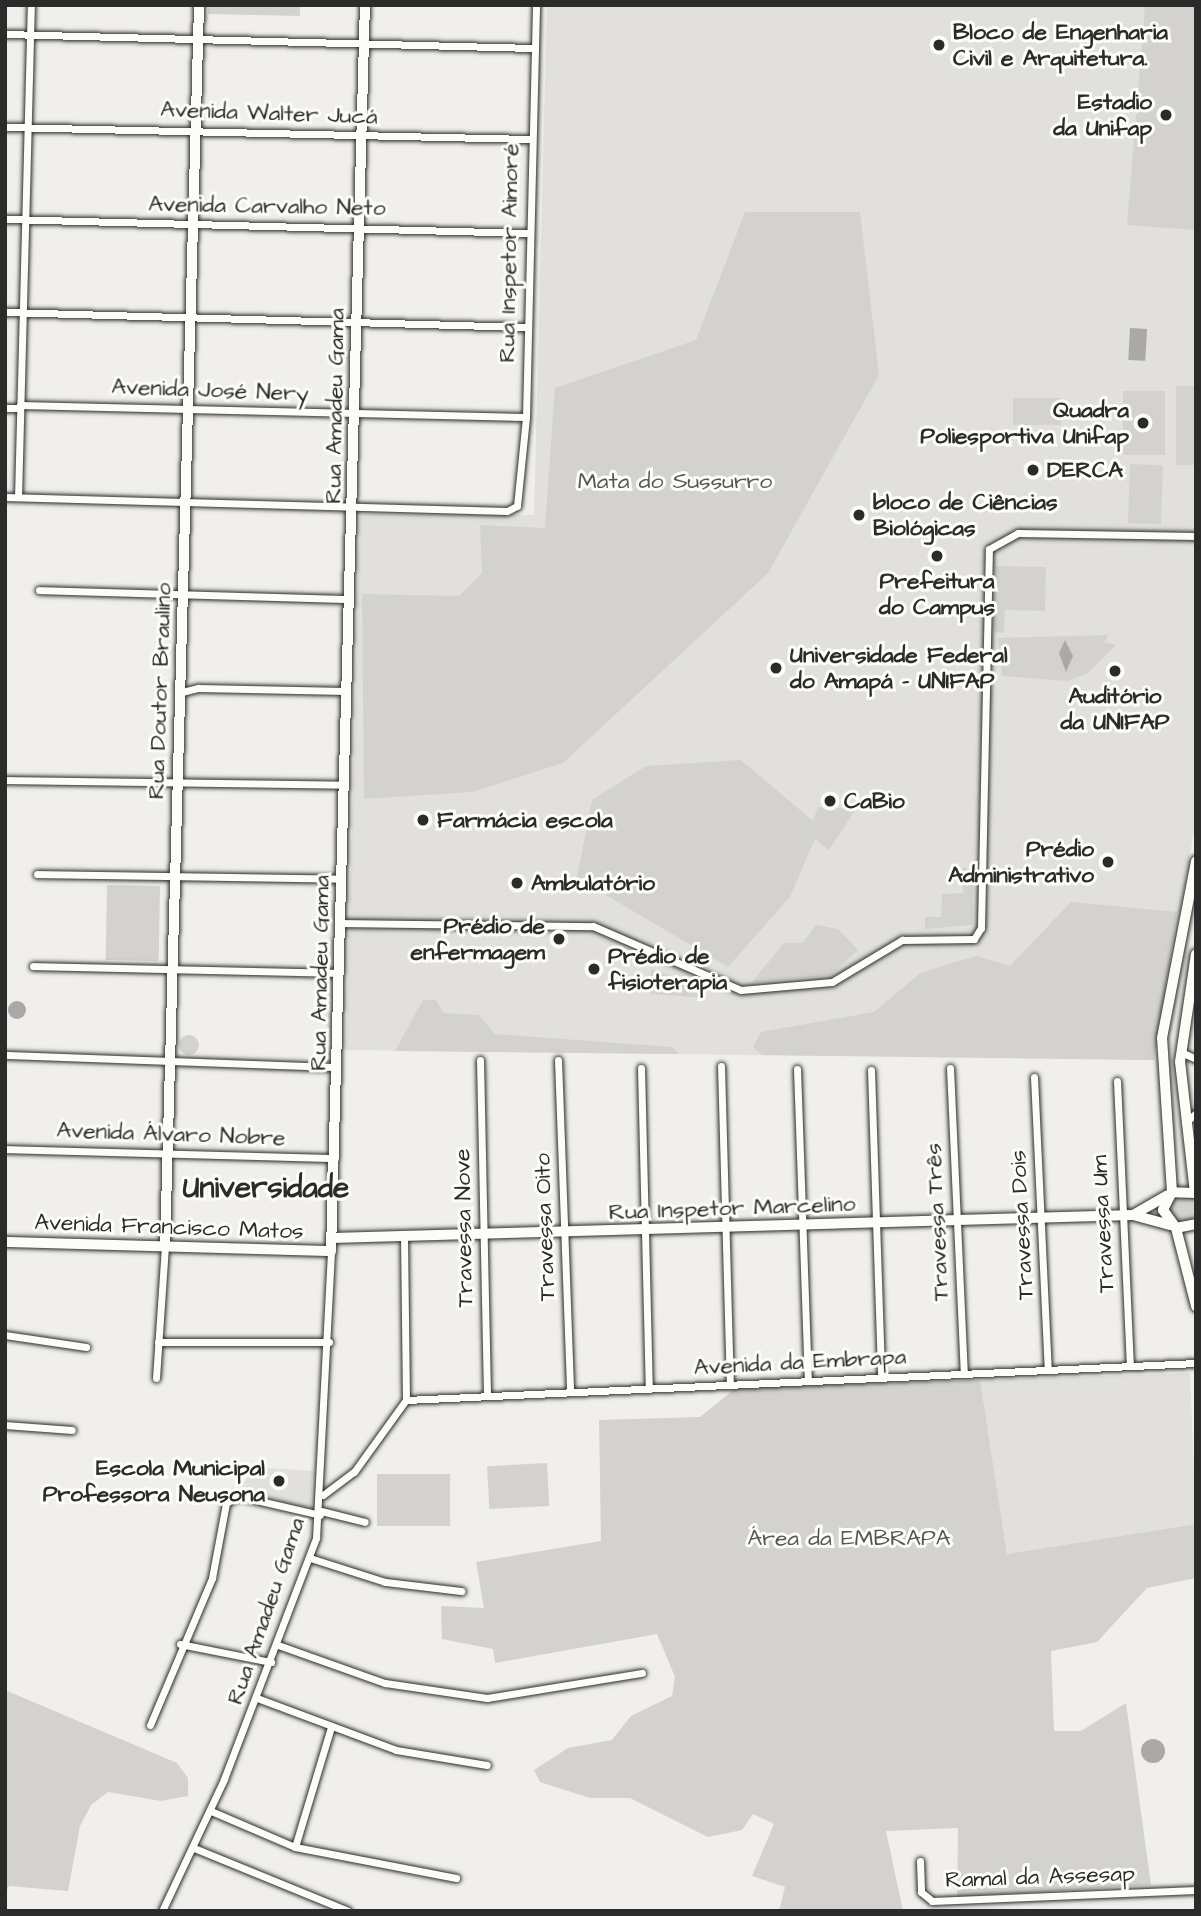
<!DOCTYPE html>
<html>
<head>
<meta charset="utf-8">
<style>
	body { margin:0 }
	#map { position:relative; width:1201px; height:1916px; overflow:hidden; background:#f0efeb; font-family:"Architects Daughter",sans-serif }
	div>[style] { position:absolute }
	.built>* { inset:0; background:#e1e0dc }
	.green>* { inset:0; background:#d3d2cf; transform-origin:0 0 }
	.round { border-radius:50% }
	.water>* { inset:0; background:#aaa9a7; transform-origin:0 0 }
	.roads { filter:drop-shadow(0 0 2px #2b2b2b) drop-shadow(0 0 2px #2b2b2b) }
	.street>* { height:7px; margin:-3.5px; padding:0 3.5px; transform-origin:3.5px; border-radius:3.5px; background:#fdfcf7 }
	.secondary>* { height:10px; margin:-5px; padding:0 5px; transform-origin:5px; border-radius:5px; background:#fdfcf7 }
	.primary>* { height:10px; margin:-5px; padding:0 5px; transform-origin:5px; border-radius:5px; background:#fdfcf7 }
	.dots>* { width:19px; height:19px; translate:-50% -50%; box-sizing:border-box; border:4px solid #fdfcf7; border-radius:50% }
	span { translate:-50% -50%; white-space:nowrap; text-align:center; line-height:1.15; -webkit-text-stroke:6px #fdfcf7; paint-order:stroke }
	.poi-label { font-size:23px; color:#2b2b2b; font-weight:700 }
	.left { translate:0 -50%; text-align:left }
	.right { translate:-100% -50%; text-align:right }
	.street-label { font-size:23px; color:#2b2b2b }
	.park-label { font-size:23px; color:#555554 }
	.district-label { font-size:30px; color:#2b2b2b; font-weight:700 }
	.frame { position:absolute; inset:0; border:7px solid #2b2b2b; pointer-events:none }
</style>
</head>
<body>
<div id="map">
	<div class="built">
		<div style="clip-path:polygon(547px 5px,1196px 5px,1196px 820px,1154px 1060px,346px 1050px,360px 514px,534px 515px)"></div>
		<div style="clip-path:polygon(1190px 1373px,1196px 1524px,1007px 1554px,980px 1380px)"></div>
		<div style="clip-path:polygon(254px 1467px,313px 1471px,311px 1509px,239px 1491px)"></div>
	</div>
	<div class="green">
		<div style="clip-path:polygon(208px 5px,300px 5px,300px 16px,208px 14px)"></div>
		<div style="clip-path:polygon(1145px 5px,1196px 5px,1196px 230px,1127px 225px)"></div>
		<div style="clip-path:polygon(745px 212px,860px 212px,879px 375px,768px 573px,563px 763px,472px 792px,364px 799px,362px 594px,459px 596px,482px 573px,480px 525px,545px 528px,555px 388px,696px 340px)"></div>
		<div style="left:1176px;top:386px;width:20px;height:79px"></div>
		<div style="left:1123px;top:391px;width:42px;height:64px"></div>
		<div style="left:1013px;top:398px;width:48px;height:27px"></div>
		<div style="left:1130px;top:464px;width:33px;height:59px;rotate:2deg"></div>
		<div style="clip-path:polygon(995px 566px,1046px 567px,1045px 611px,1005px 610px,1004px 633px,994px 632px)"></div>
		<div style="clip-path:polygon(1109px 635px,1104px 642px,1116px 645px,1088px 673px,1068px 681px,1002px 676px,998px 638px)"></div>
		<div style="clip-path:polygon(741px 760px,813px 821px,818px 807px,856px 809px,829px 850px,815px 839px,790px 897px,728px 967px,577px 878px,592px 800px,646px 766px)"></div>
		<div style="clip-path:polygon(963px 867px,973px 871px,973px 925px,925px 929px,925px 917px,941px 917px,942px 894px,963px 893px)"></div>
		<div style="left:107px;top:885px;width:53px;height:75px;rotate:1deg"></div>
		<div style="clip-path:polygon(1071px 902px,1177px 912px,1154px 1060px,762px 1055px,753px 1047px,761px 1032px,874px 1012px,919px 974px,948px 964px,977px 956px,1010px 966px)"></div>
		<div style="clip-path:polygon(816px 925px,838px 929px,858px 950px,831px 975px,751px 983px,784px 943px,803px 943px)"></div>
		<div style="clip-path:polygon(651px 969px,672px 976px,707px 998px,650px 994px)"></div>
		<div style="clip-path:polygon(423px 1000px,436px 1000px,443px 1013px,479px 1015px,495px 1034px,672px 1047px,679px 1054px,395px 1051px)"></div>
		<div class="round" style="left:179px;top:1035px;width:20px;height:20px"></div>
		<div style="clip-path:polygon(1172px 1197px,1193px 1196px,1196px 1219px,1179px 1225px,1169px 1217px)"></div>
		<div style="clip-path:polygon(980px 1380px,1007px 1554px,1196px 1524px,1196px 1578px,1147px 1588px,1097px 1642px,1051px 1651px,1054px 1731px,1081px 1731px,1126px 1703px,1151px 1885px,957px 1897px,958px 1828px,886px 1831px,903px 1911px,779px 1911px,785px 1887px,752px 1876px,774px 1824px,753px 1814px,742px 1830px,708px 1837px,630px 1798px,590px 1798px,540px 1782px,534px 1770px,568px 1748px,612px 1740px,631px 1716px,672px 1696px,675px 1677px,657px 1634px,495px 1663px,493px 1649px,442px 1639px,441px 1606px,484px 1608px,476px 1562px,601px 1541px,599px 1420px,700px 1417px,736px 1388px)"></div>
		<div style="left:547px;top:1463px;width:43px;height:60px;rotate:87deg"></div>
		<div style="left:377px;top:1474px;width:73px;height:52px"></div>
		<div style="clip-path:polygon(5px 1690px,177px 1763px,188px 1778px,188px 1796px,161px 1801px,108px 1792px,91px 1805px,80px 1826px,68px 1891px,9px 1886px,5px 1894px)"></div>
	</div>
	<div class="water">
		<div style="left:1130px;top:328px;width:17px;height:32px;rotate:3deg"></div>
		<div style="clip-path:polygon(1065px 640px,1073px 656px,1066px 672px,1059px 653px)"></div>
		<div class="round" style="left:8px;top:1001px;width:18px;height:18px"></div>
		<div class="round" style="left:1141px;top:1739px;width:24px;height:24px"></div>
	</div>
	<div class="roads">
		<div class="street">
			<div style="left:5px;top:34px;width:529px;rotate:1.52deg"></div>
			<div style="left:5px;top:127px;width:526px;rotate:1.31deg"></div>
			<div style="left:5px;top:219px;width:523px;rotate:1.53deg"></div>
			<div style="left:5px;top:312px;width:521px;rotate:1.65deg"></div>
			<div style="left:20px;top:405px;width:506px;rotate:1.36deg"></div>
			<div style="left:5px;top:408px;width:15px"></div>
			<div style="left:5px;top:497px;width:502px;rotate:1.6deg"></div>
			<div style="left:507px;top:511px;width:11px;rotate:-27deg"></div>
			<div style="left:517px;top:506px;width:89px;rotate:-84.2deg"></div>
			<div style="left:526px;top:417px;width:412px;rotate:-88.6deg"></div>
			<div style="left:18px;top:497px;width:492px;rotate:-88.5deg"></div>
			<div style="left:39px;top:590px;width:310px;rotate:1.7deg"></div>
			<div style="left:178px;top:693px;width:21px;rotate:-14deg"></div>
			<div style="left:198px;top:688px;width:148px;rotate:1.2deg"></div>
			<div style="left:5px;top:780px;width:339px;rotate:0.8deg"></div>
			<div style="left:37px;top:874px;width:304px;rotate:0.9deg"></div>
			<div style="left:340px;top:923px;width:253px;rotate:0.7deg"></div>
			<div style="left:593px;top:926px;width:161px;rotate:23.4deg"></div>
			<div style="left:741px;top:990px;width:91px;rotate:-5deg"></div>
			<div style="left:832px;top:982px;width:82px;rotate:-31deg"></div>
			<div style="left:902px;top:940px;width:72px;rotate:-0.8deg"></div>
			<div style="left:974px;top:939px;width:13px;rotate:-58deg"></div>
			<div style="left:981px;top:928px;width:379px;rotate:-88.8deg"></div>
			<div style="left:989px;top:549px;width:33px;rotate:-29deg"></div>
			<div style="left:1018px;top:533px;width:178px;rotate:1deg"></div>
			<div style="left:33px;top:966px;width:306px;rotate:1.3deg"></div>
			<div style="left:1181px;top:1052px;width:17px;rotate:25deg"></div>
			<div style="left:5px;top:1055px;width:332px;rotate:2.1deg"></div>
			<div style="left:480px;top:1060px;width:336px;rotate:88.8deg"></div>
			<div style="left:558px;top:1060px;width:332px;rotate:87.9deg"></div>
			<div style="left:721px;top:1066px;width:319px;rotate:88.4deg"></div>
			<div style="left:641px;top:1068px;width:321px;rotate:88.6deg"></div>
			<div style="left:950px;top:1068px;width:306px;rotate:87.4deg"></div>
			<div style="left:797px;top:1069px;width:311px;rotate:88deg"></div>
			<div style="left:871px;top:1070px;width:308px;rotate:88.1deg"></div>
			<div style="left:1034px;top:1077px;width:293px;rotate:87.3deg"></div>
			<div style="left:1117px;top:1081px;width:285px;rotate:87.4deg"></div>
			<div style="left:1185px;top:1123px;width:15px;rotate:-42deg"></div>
			<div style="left:5px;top:1149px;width:330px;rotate:1.6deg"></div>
			<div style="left:404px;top:1236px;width:164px;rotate:89.3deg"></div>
			<div style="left:5px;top:1335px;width:82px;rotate:8.4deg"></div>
			<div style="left:158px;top:1342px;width:171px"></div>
			<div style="left:156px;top:1378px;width:132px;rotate:-86.1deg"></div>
			<div style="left:406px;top:1400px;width:791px;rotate:-2.68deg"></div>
			<div style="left:5px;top:1425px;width:67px;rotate:4.3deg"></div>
			<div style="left:323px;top:1495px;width:39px;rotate:-37deg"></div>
			<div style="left:354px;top:1472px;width:89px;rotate:-54.2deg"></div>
			<div style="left:321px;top:1511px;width:45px;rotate:14deg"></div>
			<div style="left:310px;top:1558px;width:79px;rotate:17.7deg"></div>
			<div style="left:385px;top:1582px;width:77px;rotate:6.8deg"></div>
			<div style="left:180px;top:1644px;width:93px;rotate:11.2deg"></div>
			<div style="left:278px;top:1645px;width:114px;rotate:19.6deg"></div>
			<div style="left:385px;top:1683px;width:103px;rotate:8.4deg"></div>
			<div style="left:487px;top:1698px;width:157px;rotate:-9.2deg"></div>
			<div style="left:257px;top:1698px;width:148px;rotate:20.5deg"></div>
			<div style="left:396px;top:1750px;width:92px;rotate:9.4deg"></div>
			<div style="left:150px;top:1725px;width:160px;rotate:-67.1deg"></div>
			<div style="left:212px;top:1578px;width:76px;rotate:-79.4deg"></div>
			<div style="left:226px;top:1503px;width:14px;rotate:-30deg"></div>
			<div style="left:238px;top:1496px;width:84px;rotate:13deg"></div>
			<div style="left:211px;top:1811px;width:91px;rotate:23.2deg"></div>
			<div style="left:295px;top:1847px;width:164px;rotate:10.9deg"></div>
			<div style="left:295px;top:1847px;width:125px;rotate:-73.3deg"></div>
			<div style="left:194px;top:1848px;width:166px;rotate:22.2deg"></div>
			<div style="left:920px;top:1861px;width:31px;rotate:88deg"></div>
			<div style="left:921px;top:1892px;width:14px;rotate:39deg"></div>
			<div style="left:932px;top:1901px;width:264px;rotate:-2.4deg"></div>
			<div style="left:162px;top:1911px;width:146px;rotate:-64.8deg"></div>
			<div style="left:224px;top:1779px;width:258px;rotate:-69.1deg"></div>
			<div style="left:316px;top:1538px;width:287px;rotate:-87deg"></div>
		</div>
		<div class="secondary">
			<div style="left:1133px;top:1215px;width:40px;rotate:-29.7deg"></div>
			<div style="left:332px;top:1238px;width:801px;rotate:-1.64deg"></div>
			<div style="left:1133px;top:1215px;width:39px;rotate:15deg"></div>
			<div style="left:5px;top:1242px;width:326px;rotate:1.6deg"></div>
			<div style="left:331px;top:1251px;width:1246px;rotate:-88.44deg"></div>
			<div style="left:165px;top:1246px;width:1241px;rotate:-88.43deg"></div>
		</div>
		<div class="primary">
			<div style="left:1172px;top:1192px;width:154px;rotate:-93.7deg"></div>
			<div style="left:1162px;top:1038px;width:180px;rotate:-79.1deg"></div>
			<div style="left:1195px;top:1193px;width:132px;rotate:-96.5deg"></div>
			<div style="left:1180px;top:1062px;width:109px;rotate:-81.6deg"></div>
			<div style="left:1196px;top:1193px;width:24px;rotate:-178deg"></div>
			<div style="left:1172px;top:1192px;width:20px;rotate:117deg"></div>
			<div style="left:1163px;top:1210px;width:22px;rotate:54deg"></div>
			<div style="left:1176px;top:1228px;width:20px;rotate:-11deg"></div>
			<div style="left:1176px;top:1228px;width:81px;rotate:75.6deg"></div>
		</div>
	</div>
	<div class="dots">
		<div style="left:939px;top:45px;background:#2b2b2b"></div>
		<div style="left:1166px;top:115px;background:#2b2b2b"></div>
		<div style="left:1143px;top:423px;background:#2b2b2b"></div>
		<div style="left:1033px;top:470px;background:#2b2b2b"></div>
		<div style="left:859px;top:515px;background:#2b2b2b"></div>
		<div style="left:937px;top:556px;background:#2b2b2b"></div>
		<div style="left:776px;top:668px;background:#2b2b2b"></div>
		<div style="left:1115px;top:671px;background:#2b2b2b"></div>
		<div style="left:830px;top:801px;background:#2b2b2b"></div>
		<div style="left:423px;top:820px;background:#2b2b2b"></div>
		<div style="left:1108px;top:862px;background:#2b2b2b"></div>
		<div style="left:517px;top:883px;background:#2b2b2b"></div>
		<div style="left:559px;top:939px;background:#2b2b2b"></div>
		<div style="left:594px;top:969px;background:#2b2b2b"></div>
		<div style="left:279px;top:1481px;background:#2b2b2b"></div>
	</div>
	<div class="poi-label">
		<span class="left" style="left:953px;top:45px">Bloco de Engenharia<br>Civil e Arquitetura.</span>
		<span class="right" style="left:1152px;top:115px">Estadio<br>da Unifap</span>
		<span class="right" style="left:1129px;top:423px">Quadra<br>Poliesportiva Unifap</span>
		<span class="left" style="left:1047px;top:470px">DERCA</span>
		<span class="left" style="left:873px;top:515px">bloco de Ciências<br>Biológicas</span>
		<span style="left:937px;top:594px">Prefeitura<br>do Campus</span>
		<span class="left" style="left:790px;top:668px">Universidade Federal<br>do Amapá - UNIFAP</span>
		<span style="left:1115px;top:709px">Auditório<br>da UNIFAP</span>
		<span class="left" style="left:844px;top:801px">CaBio</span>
		<span class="left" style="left:437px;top:820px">Farmácia escola</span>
		<span class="right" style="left:1094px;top:862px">Prédio<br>Administrativo</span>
		<span class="left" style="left:531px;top:883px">Ambulatório</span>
		<span class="right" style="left:545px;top:939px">Prédio de<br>enfermagem</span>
		<span class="left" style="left:608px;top:969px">Prédio de<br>fisioterapia</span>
		<span class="right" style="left:265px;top:1481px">Escola Municipal<br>Professora Neusona</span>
	</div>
	<div class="street-label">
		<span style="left:269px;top:113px;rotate:2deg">Avenida Walter Jucá</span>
		<span style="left:267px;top:206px;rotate:1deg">Avenida Carvalho Neto</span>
		<span style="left:509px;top:253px;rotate:-89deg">Rua Inspetor Aimoré</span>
		<span style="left:210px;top:390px;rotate:2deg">Avenida José Nery</span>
		<span style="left:335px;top:406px;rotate:-89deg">Rua Amadeu Gama</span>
		<span style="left:160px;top:691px;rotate:-88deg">Rua Doutor Braulino</span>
		<span style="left:320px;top:973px;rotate:-89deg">Rua Amadeu Gama</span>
		<span style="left:171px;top:1134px;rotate:2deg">Avenida Álvaro Nobre</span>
		<span style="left:732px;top:1208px;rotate:-2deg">Rua Inspetor Marcelino</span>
		<span style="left:937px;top:1222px;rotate:-93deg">Travessa Três</span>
		<span style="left:1103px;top:1224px;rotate:-93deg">Travessa Um</span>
		<span style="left:1022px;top:1225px;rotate:-93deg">Travessa Dois</span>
		<span style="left:169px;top:1227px;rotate:2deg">Avenida Francisco Matos</span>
		<span style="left:545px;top:1227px;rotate:-92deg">Travessa Oito</span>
		<span style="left:464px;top:1228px;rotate:-91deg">Travessa Nove</span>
		<span style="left:800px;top:1362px;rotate:-3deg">Avenida da Embrapa</span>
		<span style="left:266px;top:1611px;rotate:-71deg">Rua Amadeu Gama</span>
		<span style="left:1040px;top:1877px;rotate:-2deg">Ramal da Assesap</span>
	</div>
	<div class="park-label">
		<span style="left:675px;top:481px">Mata do Sussurro</span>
		<span style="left:849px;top:1538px">Área da EMBRAPA</span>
	</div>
	<div class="district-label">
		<span style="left:266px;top:1188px">Universidade</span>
	</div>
	<div class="frame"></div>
</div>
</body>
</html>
